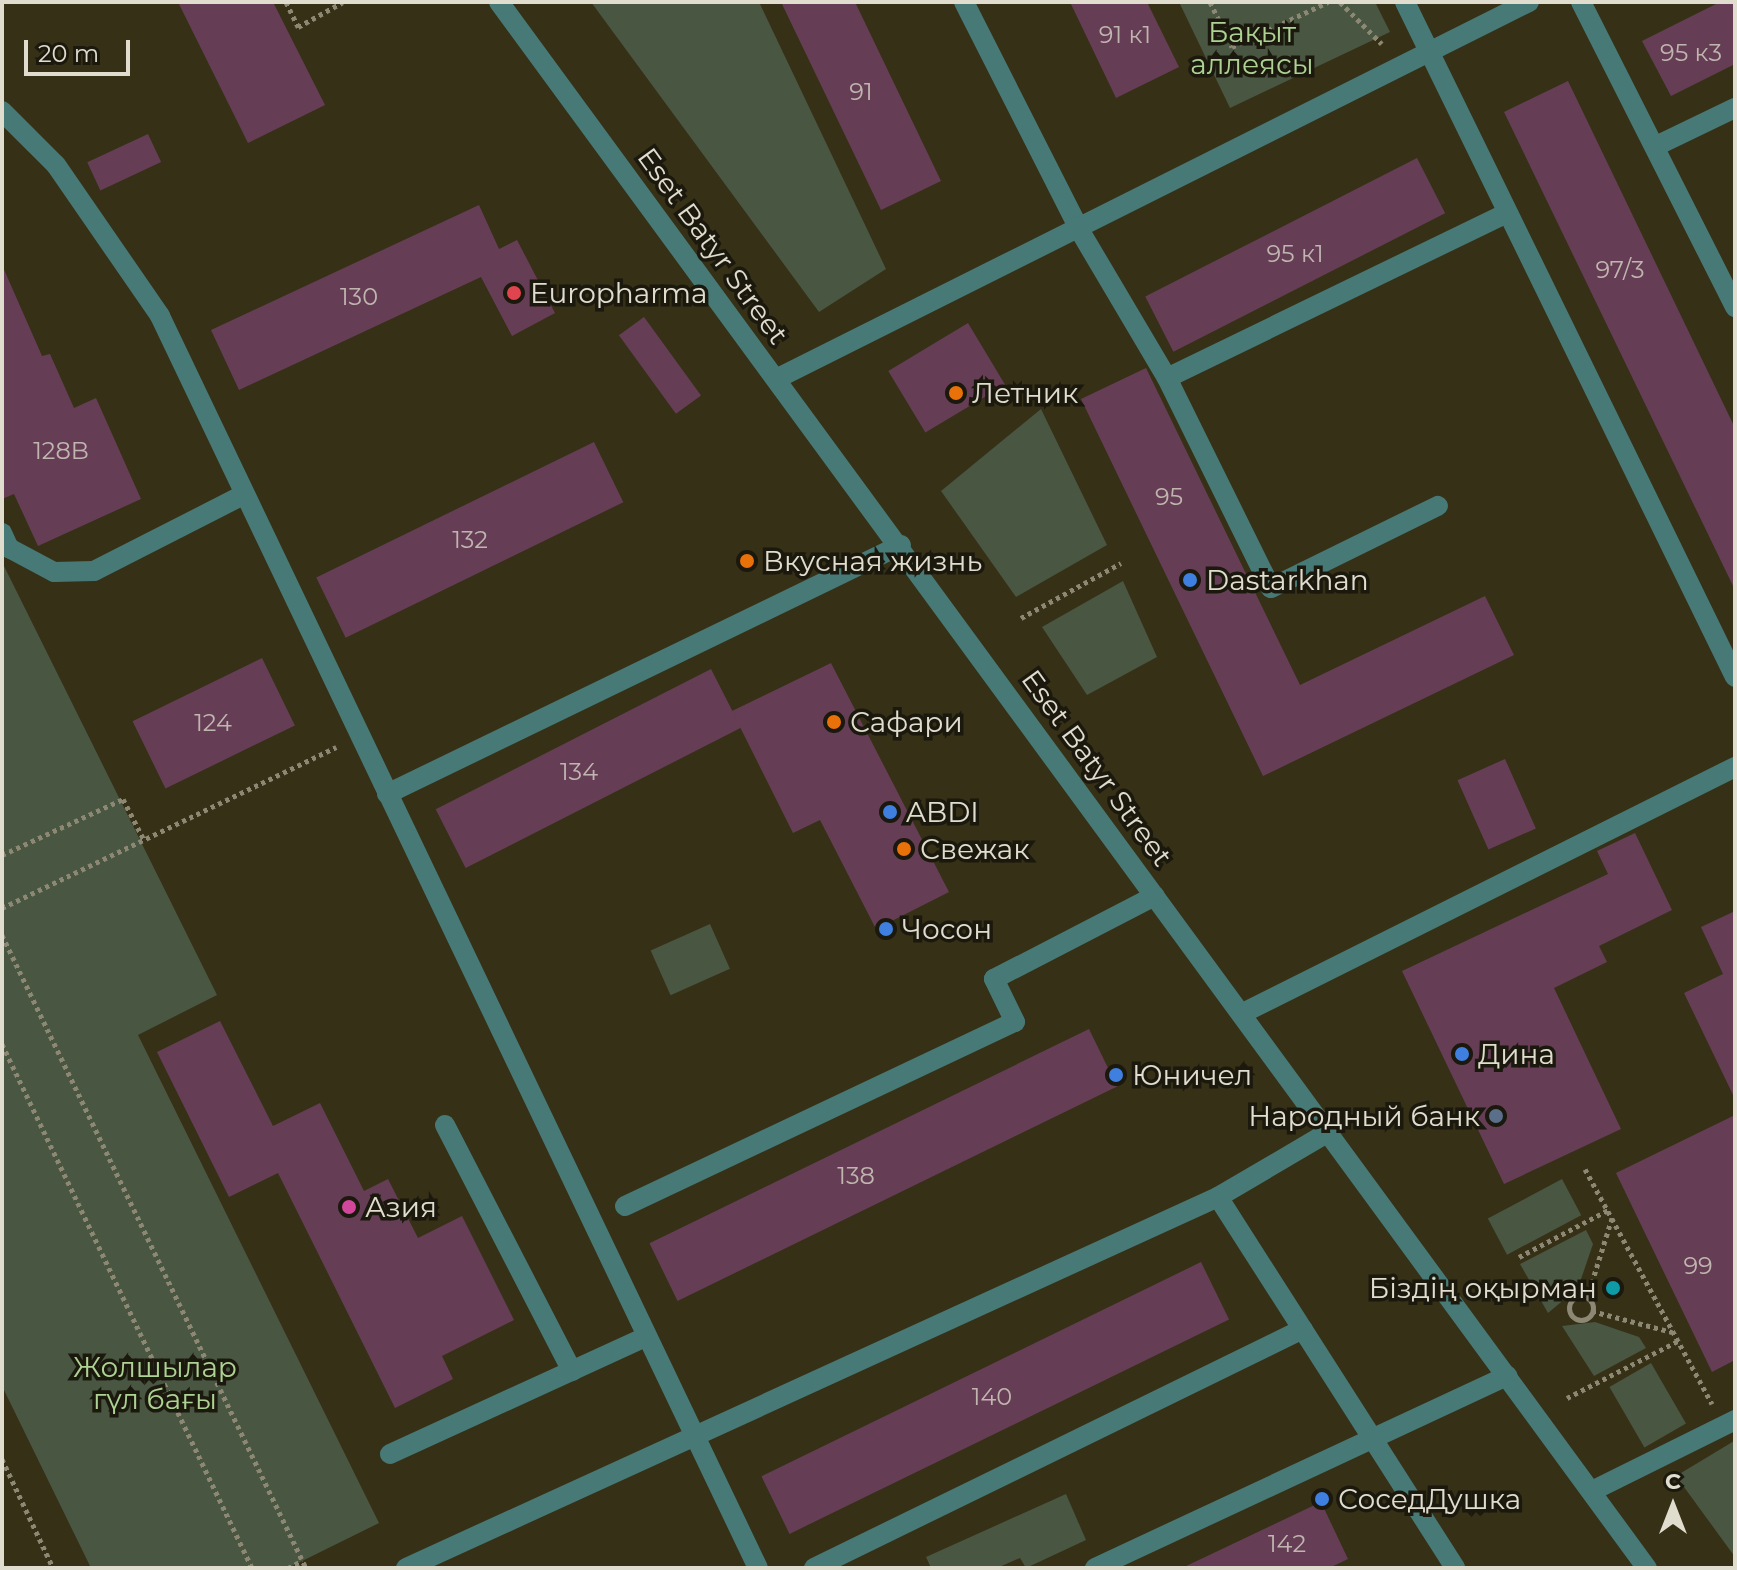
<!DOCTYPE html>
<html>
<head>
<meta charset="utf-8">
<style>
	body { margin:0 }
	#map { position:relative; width:1737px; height:1570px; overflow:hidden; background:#363017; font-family:Montserrat,sans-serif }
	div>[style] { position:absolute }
	.green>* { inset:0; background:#495641; transform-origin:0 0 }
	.building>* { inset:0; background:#653e55; transform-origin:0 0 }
	.path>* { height:5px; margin-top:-2.5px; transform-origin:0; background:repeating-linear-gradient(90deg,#8c8874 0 4px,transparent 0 8px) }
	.path>.ring { margin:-2.5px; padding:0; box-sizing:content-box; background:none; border:5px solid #8c8874; border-radius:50% }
	.minor>* { height:20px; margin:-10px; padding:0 10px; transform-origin:10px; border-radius:10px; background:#477a77 }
	.dots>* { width:22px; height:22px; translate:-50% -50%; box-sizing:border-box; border:4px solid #1b180d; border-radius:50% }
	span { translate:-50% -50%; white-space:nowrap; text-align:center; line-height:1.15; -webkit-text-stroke:7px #1b180d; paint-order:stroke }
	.number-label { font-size:24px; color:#c1b5b0 }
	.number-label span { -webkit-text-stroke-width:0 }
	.park-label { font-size:28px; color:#add294 }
	.street-label { font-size:28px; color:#e0ddce }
	.poi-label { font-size:28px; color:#e0ddce }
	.left { translate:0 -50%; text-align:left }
	.right { translate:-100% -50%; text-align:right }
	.frame { position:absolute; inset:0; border:4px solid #e0ddce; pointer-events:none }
	.north { position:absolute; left:1633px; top:1466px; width:80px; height:80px; -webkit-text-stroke:6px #1b180d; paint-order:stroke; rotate:0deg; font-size:22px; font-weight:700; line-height:32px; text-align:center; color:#e0ddce }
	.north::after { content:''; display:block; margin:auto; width:28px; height:36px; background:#e0ddce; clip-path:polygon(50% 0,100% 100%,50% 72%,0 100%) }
	.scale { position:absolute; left:24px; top:40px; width:106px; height:36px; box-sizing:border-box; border:4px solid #e0ddce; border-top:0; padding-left:10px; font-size:24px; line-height:28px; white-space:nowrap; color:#e0ddce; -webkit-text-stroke:6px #1b180d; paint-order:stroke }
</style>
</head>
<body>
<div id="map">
	<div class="green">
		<div style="clip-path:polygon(591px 2px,759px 2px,886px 269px,819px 312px)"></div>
		<div style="clip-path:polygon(1179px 2px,1375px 2px,1390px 32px,1230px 108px)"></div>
		<div style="clip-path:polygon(1041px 409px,1107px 545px,1016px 597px,941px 491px)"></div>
		<div style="clip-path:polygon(2px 562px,217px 995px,138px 1035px,379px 1523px,288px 1568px,91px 1568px,2px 1386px)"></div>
		<div style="clip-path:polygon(1123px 581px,1157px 657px,1087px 695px,1042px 627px)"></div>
		<div style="left:710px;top:924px;width:49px;height:65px;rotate:66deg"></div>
		<div style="left:1562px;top:1179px;width:41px;height:84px;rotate:62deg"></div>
		<div style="clip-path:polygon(1586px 1230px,1593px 1244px,1578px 1288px,1548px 1313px,1520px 1264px)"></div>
		<div style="clip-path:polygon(1595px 1322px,1639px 1337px,1646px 1348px,1594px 1376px,1562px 1326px)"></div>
		<div style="left:1651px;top:1363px;width:70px;height:48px;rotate:60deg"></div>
		<div style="clip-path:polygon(1734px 1441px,1735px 1443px,1735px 1557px,1676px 1476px)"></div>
		<div style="clip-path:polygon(1066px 1494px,1086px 1540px,1026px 1568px,1020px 1558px,997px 1568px,931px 1568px,926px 1557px)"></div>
	</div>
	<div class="building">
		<div style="clip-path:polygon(178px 2px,273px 2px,325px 105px,248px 143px)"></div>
		<div style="clip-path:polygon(781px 2px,855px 2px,941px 181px,881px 210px)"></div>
		<div style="clip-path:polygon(1070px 2px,1147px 2px,1179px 67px,1116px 98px)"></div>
		<div style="clip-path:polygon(1720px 2px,1735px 2px,1735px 64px,1671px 96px,1642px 41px)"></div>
		<div style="clip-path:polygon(1568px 81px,1735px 428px,1735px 590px,1504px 112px)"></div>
		<div style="left:148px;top:134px;width:31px;height:67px;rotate:65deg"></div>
		<div style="left:1417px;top:158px;width:62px;height:305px;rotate:63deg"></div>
		<div style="clip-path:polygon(479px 205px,499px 249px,517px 240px,555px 313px,512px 336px,481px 277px,239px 390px,211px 330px)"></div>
		<div style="clip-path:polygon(2px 265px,42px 356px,50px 354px,74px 408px,96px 398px,141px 499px,38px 546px,14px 494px,2px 499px)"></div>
		<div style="left:644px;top:317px;width:97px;height:31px;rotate:54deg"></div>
		<div style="left:968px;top:323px;width:72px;height:93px;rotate:59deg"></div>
		<div style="clip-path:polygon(1146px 368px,1300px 685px,1485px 596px,1514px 655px,1263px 776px,1081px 399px)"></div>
		<div style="left:594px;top:442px;width:67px;height:309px;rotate:64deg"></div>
		<div style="left:262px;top:658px;width:75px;height:144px;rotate:64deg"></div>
		<div style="clip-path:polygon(831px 663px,949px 892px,876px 929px,820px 820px,793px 833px,732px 711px)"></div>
		<div style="left:711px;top:669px;width:66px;height:309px;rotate:63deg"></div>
		<div style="left:1505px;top:759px;width:76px;height:52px;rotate:66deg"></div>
		<div style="clip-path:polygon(1635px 833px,1672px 910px,1599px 946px,1607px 962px,1554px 988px,1621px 1129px,1504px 1184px,1402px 971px,1608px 874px,1597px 851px)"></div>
		<div style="clip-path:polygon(1735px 911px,1735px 1099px,1684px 993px,1723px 974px,1701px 927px)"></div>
		<div style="clip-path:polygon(220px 1021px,273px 1126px,320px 1103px,364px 1191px,388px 1179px,418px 1238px,462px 1216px,514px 1320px,442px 1356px,453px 1379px,395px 1408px,278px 1173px,229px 1197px,157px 1052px)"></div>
		<div style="left:1089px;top:1029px;width:64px;height:489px;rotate:64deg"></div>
		<div style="clip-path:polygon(1735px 1115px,1735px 1360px,1712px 1372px,1616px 1173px)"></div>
		<div style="left:1201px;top:1262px;width:64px;height:489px;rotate:64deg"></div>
		<div style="clip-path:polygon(1321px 1502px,1348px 1559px,1329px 1568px,1182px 1568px)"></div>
	</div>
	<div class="path">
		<div style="left:286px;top:2px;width:28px;rotate:64deg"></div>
		<div style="left:298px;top:27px;width:51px;rotate:-29.1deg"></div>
		<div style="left:1210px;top:2px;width:50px;rotate:63.9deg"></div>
		<div style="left:1232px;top:47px;width:106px;rotate:-25.1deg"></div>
		<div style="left:1340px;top:2px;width:59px;rotate:45deg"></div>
		<div style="left:1021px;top:618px;width:114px;rotate:-28.8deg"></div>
		<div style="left:2px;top:855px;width:133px;rotate:-24.8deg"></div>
		<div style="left:123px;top:799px;width:46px;rotate:62.9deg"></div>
		<div style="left:2px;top:908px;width:371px;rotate:-25.7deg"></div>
		<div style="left:2px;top:935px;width:702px;rotate:64.35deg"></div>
		<div style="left:2px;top:1044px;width:581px;rotate:64.49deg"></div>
		<div style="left:1585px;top:1169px;width:267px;rotate:61.6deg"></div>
		<div style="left:1519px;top:1257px;width:101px;rotate:-27.8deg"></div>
		<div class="ring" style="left:1569px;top:1296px;width:19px;height:19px"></div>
		<div style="left:1587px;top:1298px;width:84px;rotate:-72.6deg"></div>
		<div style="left:1592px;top:1311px;width:83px;rotate:14.7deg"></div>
		<div style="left:1567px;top:1398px;width:125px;rotate:-27.2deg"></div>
		<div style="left:2px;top:1459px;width:120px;rotate:64.9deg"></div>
		<div style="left:288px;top:1568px;width:16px;rotate:-27deg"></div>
	</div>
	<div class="minor">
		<div style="left:499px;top:2px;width:1942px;rotate:53.76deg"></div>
		<div style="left:964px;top:2px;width:257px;rotate:63.1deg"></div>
		<div style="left:1080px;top:231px;width:171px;rotate:59.4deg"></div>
		<div style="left:1167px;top:378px;width:234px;rotate:63.7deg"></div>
		<div style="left:1271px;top:588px;width:186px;rotate:-26.2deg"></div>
		<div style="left:1405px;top:2px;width:751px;rotate:63.95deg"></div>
		<div style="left:1581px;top:2px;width:342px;rotate:63.2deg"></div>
		<div style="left:2px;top:111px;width:76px;rotate:45deg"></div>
		<div style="left:56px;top:165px;width:183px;rotate:55.4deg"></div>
		<div style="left:160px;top:316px;width:1387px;rotate:64.47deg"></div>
		<div style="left:1656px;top:146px;width:88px;rotate:-25.7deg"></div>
		<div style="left:1167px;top:378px;width:378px;rotate:-25.9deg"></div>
		<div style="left:776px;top:379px;width:842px;rotate:-26.6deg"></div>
		<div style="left:2px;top:533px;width:17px;rotate:65deg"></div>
		<div style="left:9px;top:548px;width:51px;rotate:28.1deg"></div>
		<div style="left:54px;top:572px;width:40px;rotate:-1.4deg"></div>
		<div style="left:94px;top:571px;width:169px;rotate:-27deg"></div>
		<div style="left:387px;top:794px;width:571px;rotate:-25.85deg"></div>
		<div style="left:1241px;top:1014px;width:552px;rotate:-26.57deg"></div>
		<div style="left:445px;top:1125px;width:277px;rotate:62.7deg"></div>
		<div style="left:1218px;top:1197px;width:440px;rotate:57.4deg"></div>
		<div style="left:625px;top:1206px;width:431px;rotate:-25.3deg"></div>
		<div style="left:1015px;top:1022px;width:48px;rotate:-116deg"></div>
		<div style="left:994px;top:979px;width:181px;rotate:-27.3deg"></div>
		<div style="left:390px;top:1454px;width:281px;rotate:-24.6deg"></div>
		<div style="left:1592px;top:1491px;width:160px;rotate:-26.4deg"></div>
		<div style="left:406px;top:1568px;width:893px;rotate:-24.56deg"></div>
		<div style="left:1218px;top:1197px;width:126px;rotate:-30.4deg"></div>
		<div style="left:814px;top:1568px;width:544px;rotate:-26.05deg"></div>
		<div style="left:1095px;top:1568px;width:455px;rotate:-25deg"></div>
	</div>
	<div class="dots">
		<div style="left:514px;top:293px;background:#e0444e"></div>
		<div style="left:956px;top:393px;background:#e8710a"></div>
		<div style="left:747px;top:561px;background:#e8710a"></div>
		<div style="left:1190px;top:580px;background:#3f7fe0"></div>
		<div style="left:834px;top:722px;background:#e8710a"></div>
		<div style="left:890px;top:812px;background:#3f7fe0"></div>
		<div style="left:904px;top:849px;background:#e8710a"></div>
		<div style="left:886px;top:929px;background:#3f7fe0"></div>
		<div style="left:1462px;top:1054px;background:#3f7fe0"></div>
		<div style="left:1116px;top:1075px;background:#3f7fe0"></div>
		<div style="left:1496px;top:1116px;background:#5c6f8a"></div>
		<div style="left:349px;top:1207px;background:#d1479c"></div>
		<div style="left:1613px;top:1288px;background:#0f9aa8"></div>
		<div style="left:1322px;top:1499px;background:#3f7fe0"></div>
	</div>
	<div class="number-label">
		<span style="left:1125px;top:35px">91 к1</span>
		<span style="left:1691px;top:53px">95 к3</span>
		<span style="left:861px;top:92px">91</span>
		<span style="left:1295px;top:254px">95 к1</span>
		<span style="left:1620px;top:270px">97/3</span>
		<span style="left:359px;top:297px">130</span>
		<span style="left:61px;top:451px">128B</span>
		<span style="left:1169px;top:497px">95</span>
		<span style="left:470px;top:540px">132</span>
		<span style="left:213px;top:723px">124</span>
		<span style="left:579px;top:772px">134</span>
		<span style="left:856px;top:1176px">138</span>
		<span style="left:1698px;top:1266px">99</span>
		<span style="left:992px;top:1397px">140</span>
		<span style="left:1287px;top:1544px">142</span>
	</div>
	<div class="park-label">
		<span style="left:1252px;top:48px">Бақыт<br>аллеясы</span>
		<span style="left:155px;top:1383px">Жолшылар<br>гүл бағы</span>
	</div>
	<div class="street-label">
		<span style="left:713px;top:246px;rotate:54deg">Eset Batyr Street</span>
		<span style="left:1097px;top:768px;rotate:54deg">Eset Batyr Street</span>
	</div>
	<div class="poi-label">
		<span class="left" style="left:530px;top:293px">Europharma</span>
		<span class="left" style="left:972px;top:393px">Летник</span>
		<span class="left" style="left:763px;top:561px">Вкусная жизнь</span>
		<span class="left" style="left:1206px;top:580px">Dastarkhan</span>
		<span class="left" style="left:850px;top:722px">Сафари</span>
		<span class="left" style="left:906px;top:812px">ABDI</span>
		<span class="left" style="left:920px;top:849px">Свежак</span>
		<span class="left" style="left:902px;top:929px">Чосон</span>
		<span class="left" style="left:1478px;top:1054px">Дина</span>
		<span class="left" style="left:1132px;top:1075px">Юничел</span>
		<span class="right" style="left:1480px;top:1116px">Народный банк</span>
		<span class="left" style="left:365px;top:1207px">Азия</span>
		<span class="right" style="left:1597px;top:1288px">Біздің оқырман</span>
		<span class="left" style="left:1338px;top:1499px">СоседДушка</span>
	</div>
	<div class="frame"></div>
	<div class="north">С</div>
	<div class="scale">20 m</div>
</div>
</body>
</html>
